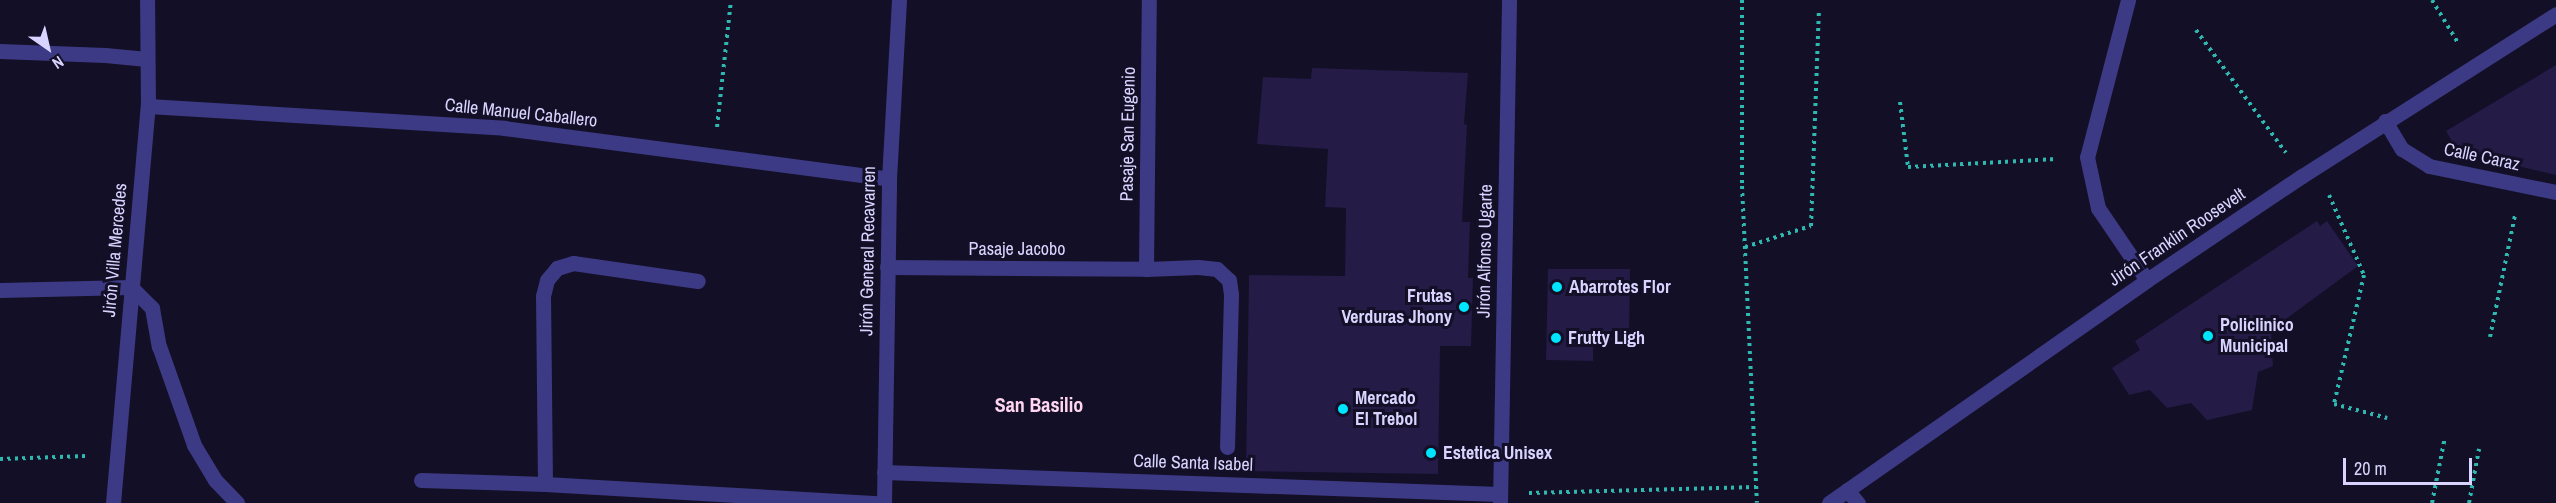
<!DOCTYPE html>
<html>
<head>
<meta charset="utf-8">
<style>
	body { margin:0 }
	#map { position:relative; width:2556px; height:503px; overflow:hidden; background:#130f26; font-family:"Archivo Narrow",sans-serif }
	div>[style] { position:absolute }
	.building>* { inset:0; background:#241b47 }
	.path>* { height:4px; margin-top:-2px; transform-origin:0; background:repeating-linear-gradient(90deg,#2fb8b0 0 3px,transparent 0 7.5px) }
	.service>* { height:15px; margin:-7.5px; padding:0 7.5px; transform-origin:7.5px; border-radius:7.5px; background:#3d3a85 }
	.minor>* { height:15px; margin:-7.5px; padding:0 7.5px; transform-origin:7.5px; border-radius:7.5px; background:#3d3a85 }
	.tertiary>* { height:15px; margin:-7.5px; padding:0 7.5px; transform-origin:7.5px; border-radius:7.5px; background:#3d3a85 }
	.dots>* { width:16px; height:16px; translate:-50% -50%; box-sizing:border-box; border:3px solid #130f26; border-radius:50% }
	span { translate:-50% -50%; white-space:nowrap; text-align:center; line-height:1.15; -webkit-text-stroke:6px #130f26; paint-order:stroke }
	.street-label { font-size:18px; color:#d9d4ff }
	.poi-label { font-size:18px; color:#d9d4ff; font-weight:700 }
	.left { translate:0 -50%; text-align:left }
	.right { translate:-100% -50%; text-align:right }
	.neighbourhood-label { font-size:20px; color:#ffd6f0; font-weight:700 }
	.north { position:absolute; left:18px; top:18px; width:60px; height:60px; -webkit-text-stroke:4px #130f26; paint-order:stroke; rotate:146deg; font-size:16px; font-weight:700; line-height:24px; text-align:center; color:#d9d4ff }
	.north::after { content:''; display:block; margin:auto; width:21px; height:27px; background:#d9d4ff; clip-path:polygon(50% 0,100% 100%,50% 72%,0 100%) }
	.scale { position:absolute; left:2343px; top:458px; width:129px; height:27px; box-sizing:border-box; border:3px solid #d9d4ff; border-top:0; padding-left:8px; font-size:18px; line-height:21px; white-space:nowrap; color:#d9d4ff; -webkit-text-stroke:4px #130f26; paint-order:stroke }
</style>
</head>
<body>
<div id="map">
	<div class="building">
		<div style="clip-path:polygon(2556px 65px,2556px 175px,2458px 152px,2446px 131px)"></div>
		<div style="clip-path:polygon(1312px 68px,1468px 73px,1464px 124px,1467px 125px,1462px 222px,1470px 222px,1468px 278px,1473px 278px,1471px 346px,1440px 346px,1438px 474px,1246px 471px,1249px 275px,1345px 276px,1346px 208px,1325px 207px,1328px 149px,1257px 144px,1263px 77px,1311px 79px)"></div>
		<div style="clip-path:polygon(2317px 221px,2320px 226px,2327px 221px,2358px 266px,2271px 330px,2273px 366px,2258px 372px,2252px 410px,2207px 420px,2191px 403px,2167px 408px,2150px 390px,2129px 395px,2112px 368px,2140px 350px,2135px 341px)"></div>
		<div style="clip-path:polygon(1548px 269px,1630px 269px,1629px 340px,1593px 340px,1593px 361px,1546px 360px)"></div>
	</div>
	<div class="path">
		<div style="left:1742px;top:0;width:186px;rotate:90deg"></div>
		<div style="left:1742px;top:186px;width:317px;rotate:87.3deg"></div>
		<div style="left:2432px;top:0;width:50px;rotate:58.8deg"></div>
		<div style="left:2196px;top:30px;width:152px;rotate:53.8deg"></div>
		<div style="left:1900px;top:102px;width:65px;rotate:83deg"></div>
		<div style="left:1908px;top:167px;width:149px;rotate:-3.1deg"></div>
		<div style="left:717px;top:127px;width:128px;rotate:-83.7deg"></div>
		<div style="left:2329px;top:195px;width:87px;rotate:66.4deg"></div>
		<div style="left:2364px;top:275px;width:132px;rotate:103.1deg"></div>
		<div style="left:2334px;top:404px;width:55px;rotate:14.8deg"></div>
		<div style="left:1745px;top:247px;width:69px;rotate:-17.7deg"></div>
		<div style="left:1811px;top:226px;width:214px;rotate:-87.9deg"></div>
		<div style="left:2490px;top:337px;width:125px;rotate:-78.4deg"></div>
		<div style="left:0;top:459px;width:86px;rotate:-2deg"></div>
		<div style="left:1529px;top:493px;width:227px;rotate:-1.5deg"></div>
		<div style="left:2432px;top:503px;width:67px;rotate:-78.9deg"></div>
		<div style="left:2469px;top:503px;width:55px;rotate:-79.5deg"></div>
	</div>
	<div class="service">
		<div style="left:0;top:51px;width:105px;rotate:2.2deg"></div>
		<div style="left:105px;top:55px;width:42px;rotate:5.4deg"></div>
		<div style="left:887px;top:267px;width:259px;rotate:0.4deg"></div>
		<div style="left:1146px;top:269px;width:52px;rotate:-2.2deg"></div>
		<div style="left:1198px;top:267px;width:19px;rotate:6deg"></div>
		<div style="left:1217px;top:269px;width:16px;rotate:43deg"></div>
		<div style="left:1229px;top:280px;width:15px;rotate:82deg"></div>
		<div style="left:1231px;top:295px;width:152px;rotate:91.5deg"></div>
		<div style="left:1146px;top:269px;width:269px;rotate:-89.4deg"></div>
		<div style="left:131px;top:287px;width:30px;rotate:45deg"></div>
		<div style="left:152px;top:308px;width:39px;rotate:80deg"></div>
		<div style="left:159px;top:346px;width:105px;rotate:70.5deg"></div>
		<div style="left:194px;top:445px;width:41px;rotate:59deg"></div>
		<div style="left:215px;top:480px;width:32px;rotate:46deg"></div>
		<div style="left:421px;top:480px;width:124px;rotate:1.8deg"></div>
		<div style="left:545px;top:484px;width:333px;rotate:3.3deg"></div>
		<div style="left:545px;top:484px;width:188px;rotate:-90.6deg"></div>
		<div style="left:543px;top:296px;width:16px;rotate:-76deg"></div>
		<div style="left:547px;top:280px;width:16px;rotate:-50deg"></div>
		<div style="left:557px;top:268px;width:17px;rotate:-17deg"></div>
		<div style="left:573px;top:263px;width:126px;rotate:8.2deg"></div>
	</div>
	<div class="minor">
		<div style="left:2128px;top:0;width:162px;rotate:104.6deg"></div>
		<div style="left:2087px;top:157px;width:52px;rotate:77.8deg"></div>
		<div style="left:2098px;top:208px;width:87px;rotate:55.8deg"></div>
		<div style="left:148px;top:106px;width:357px;rotate:3.5deg"></div>
		<div style="left:504px;top:128px;width:388px;rotate:7.5deg"></div>
		<div style="left:2385px;top:121px;width:33px;rotate:59deg"></div>
		<div style="left:2402px;top:149px;width:32px;rotate:32deg"></div>
		<div style="left:2429px;top:166px;width:130px;rotate:11.6deg"></div>
		<div style="left:0;top:290px;width:131px;rotate:-1.3deg"></div>
		<div style="left:884px;top:472px;width:616px;rotate:2.05deg"></div>
		<div style="left:1847px;top:490px;width:17px;rotate:50deg"></div>
		<div style="left:113px;top:503px;width:399px;rotate:-85deg"></div>
		<div style="left:148px;top:106px;width:106px;rotate:-90.5deg"></div>
		<div style="left:884px;top:503px;width:324px;rotate:-89.1deg"></div>
		<div style="left:889px;top:179px;width:179px;rotate:-86.8deg"></div>
		<div style="left:1500px;top:503px;width:503px;rotate:-88.97deg"></div>
	</div>
	<div class="tertiary">
		<div style="left:1829px;top:503px;width:388px;rotate:-35deg"></div>
		<div style="left:2147px;top:280px;width:187px;rotate:-33.9deg"></div>
		<div style="left:2302px;top:176px;width:301px;rotate:-32.5deg"></div>
	</div>
	<div class="dots">
		<div style="left:1557px;top:287px;background:#00e5ff"></div>
		<div style="left:1464px;top:307px;background:#00e5ff"></div>
		<div style="left:2208px;top:336px;background:#00e5ff"></div>
		<div style="left:1556px;top:338px;background:#00e5ff"></div>
		<div style="left:1343px;top:409px;background:#00e5ff"></div>
		<div style="left:1431px;top:453px;background:#00e5ff"></div>
	</div>
	<div class="street-label">
		<span style="left:521px;top:113px;rotate:6deg">Calle Manuel Caballero</span>
		<span style="left:1128px;top:134px;rotate:-89deg">Pasaje San Eugenio</span>
		<span style="left:2482px;top:157px;rotate:12deg">Calle Caraz</span>
		<span style="left:2177px;top:237px;rotate:-34deg">Jirón Franklin Roosevelt</span>
		<span style="left:1017px;top:249px">Pasaje Jacobo</span>
		<span style="left:115px;top:250px;rotate:-85deg">Jirón Villa Mercedes</span>
		<span style="left:868px;top:251px;rotate:-89deg">Jirón General Recavarren</span>
		<span style="left:1485px;top:251px;rotate:-89deg">Jirón Alfonso Ugarte</span>
		<span style="left:1193px;top:463px;rotate:2deg">Calle Santa Isabel</span>
	</div>
	<div class="poi-label">
		<span class="left" style="left:1569px;top:287px">Abarrotes Flor</span>
		<span class="right" style="left:1452px;top:307px">Frutas<br>Verduras Jhony</span>
		<span class="left" style="left:2220px;top:336px">Policlinico<br>Municipal</span>
		<span class="left" style="left:1568px;top:338px">Frutty Ligh</span>
		<span class="left" style="left:1355px;top:409px">Mercado<br>El Trebol</span>
		<span class="left" style="left:1443px;top:453px">Estetica Unisex</span>
	</div>
	<div class="neighbourhood-label">
		<span style="left:1039px;top:404px">San Basilio</span>
	</div>
	<div class="north">N</div>
	<div class="scale">20 m</div>
</div>
</body>
</html>
